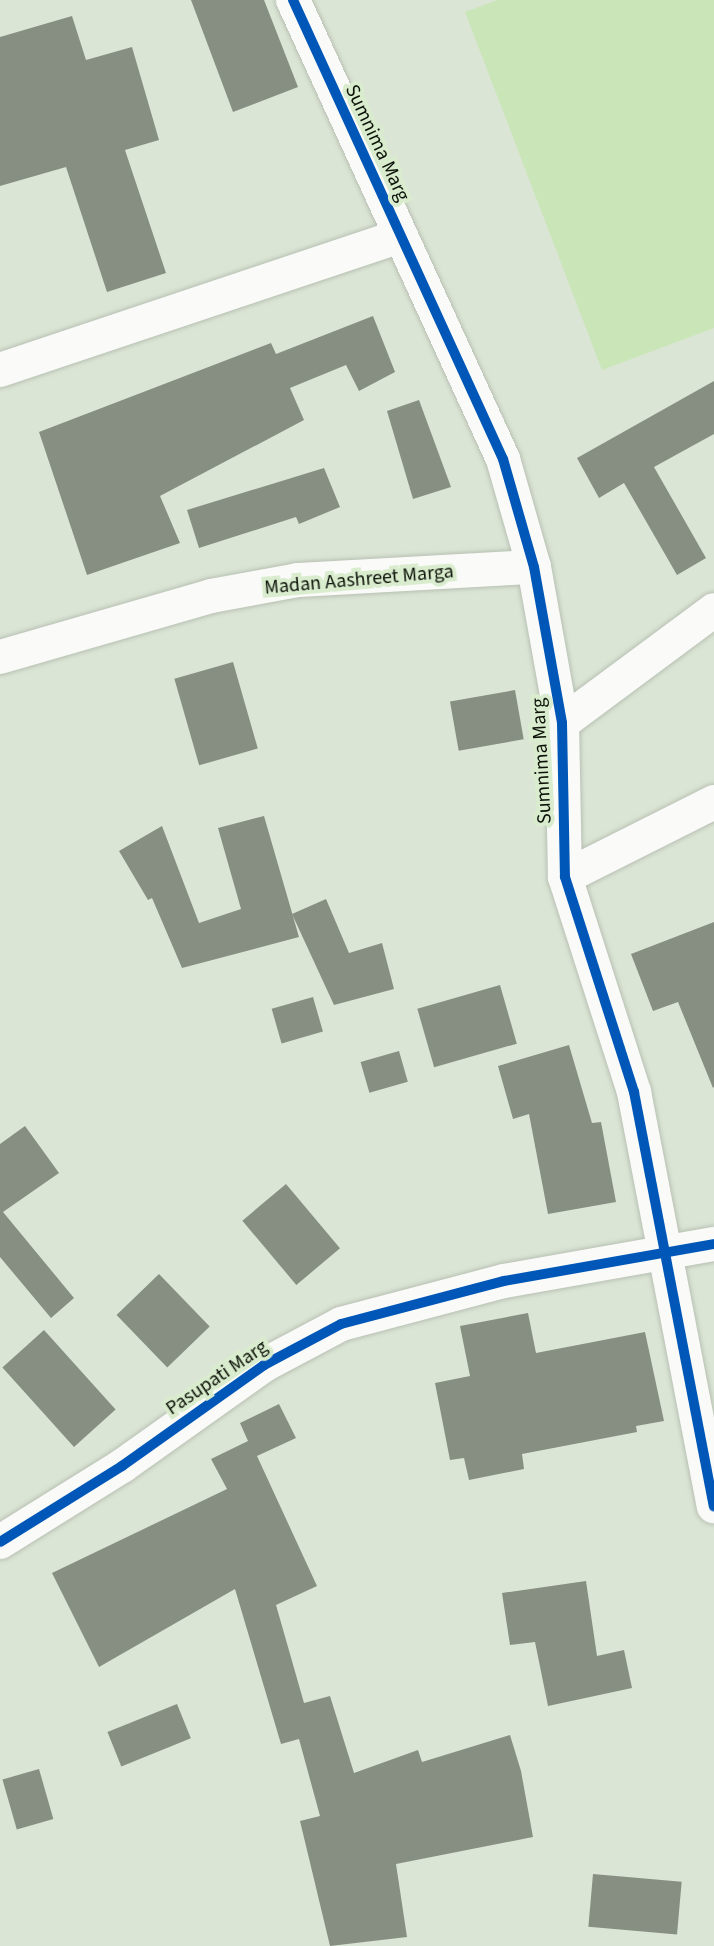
<!DOCTYPE html>
<html>
<head>
<meta charset="utf-8">
<style>
	body { margin:0 }
	#map { position:relative; width:714px; height:1946px; overflow:hidden; background:#dbe5d5; font-family:"Source Sans 3",sans-serif }
	div>[style] { position:absolute }
	.green>* { inset:0; background:#cae5b8 }
	.building>* { inset:0; background:#878f82; transform-origin:0 0 }
	.roads { filter:drop-shadow(0 0 2px #b8c0b3) drop-shadow(0 0 2px #b8c0b3) }
	.street>* { height:34px; margin:-17px; padding:0 17px; transform-origin:17px; border-radius:17px; background:#fafbf9 }
	.cycleway>* { height:10px; margin:-5px; padding:0 5px; transform-origin:5px; border-radius:5px; background:#0057b8 }
	span { translate:-50% -50%; white-space:nowrap; text-align:center; line-height:1.15; -webkit-text-stroke:8px #d9ecce; paint-order:stroke }
	.street-label { font-size:20px; color:#0c1208 }
</style>
</head>
<body>
<div id="map">
	<div class="green">
		<div style="clip-path:polygon(497px 0,714px 0,714px 328px,602px 370px,465px 12px)"></div>
	</div>
	<div class="building">
		<div style="clip-path:polygon(191px 0,264px 0,298px 87px,233px 112px)"></div>
		<div style="clip-path:polygon(72px 16px,86px 60px,132px 47px,159px 140px,125px 150px,166px 273px,107px 292px,66px 167px,0 186px,0 37px)"></div>
		<div style="clip-path:polygon(373px 316px,395px 372px,359px 391px,346px 365px,290px 388px,304px 420px,160px 496px,180px 543px,87px 575px,39px 432px,271px 343px,276px 354px)"></div>
		<div style="clip-path:polygon(714px 381px,714px 434px,654px 467px,706px 558px,677px 575px,624px 483px,599px 498px,577px 458px)"></div>
		<div style="clip-path:polygon(419px 400px,451px 487px,413px 499px,387px 411px)"></div>
		<div style="clip-path:polygon(324px 468px,340px 507px,299px 524px,296px 517px,199px 548px,187px 510px)"></div>
		<div style="left:233px;top:662px;width:90px;height:61px;rotate:74deg"></div>
		<div style="left:515px;top:690px;width:50px;height:66px;rotate:80deg"></div>
		<div style="clip-path:polygon(264px 816px,299px 937px,182px 968px,152px 898px,148px 900px,119px 851px,162px 826px,199px 923px,241px 909px,218px 828px)"></div>
		<div style="clip-path:polygon(326px 899px,349px 953px,382px 943px,394px 989px,334px 1005px,292px 914px)"></div>
		<div style="clip-path:polygon(714px 922px,714px 1087px,713px 1088px,678px 1002px,653px 1011px,631px 954px)"></div>
		<div style="left:500px;top:985px;width:61px;height:86px;rotate:74deg"></div>
		<div style="left:313px;top:997px;width:36px;height:43px;rotate:74deg"></div>
		<div style="clip-path:polygon(569px 1045px,592px 1123px,601px 1122px,616px 1202px,548px 1214px,529px 1114px,513px 1119px,498px 1066px)"></div>
		<div style="left:399px;top:1051px;width:32px;height:40px;rotate:74deg"></div>
		<div style="clip-path:polygon(25px 1126px,59px 1173px,3px 1212px,74px 1298px,51px 1318px,0 1257px,0 1144px)"></div>
		<div style="left:286px;top:1184px;width:84px;height:57px;rotate:50deg"></div>
		<div style="left:159px;top:1274px;width:73px;height:59px;rotate:46deg"></div>
		<div style="clip-path:polygon(528px 1313px,536px 1353px,645px 1332px,664px 1421px,636px 1426px,637px 1432px,522px 1454px,524px 1469px,469px 1480px,464px 1458px,450px 1460px,435px 1383px,470px 1376px,460px 1326px)"></div>
		<div style="left:44px;top:1330px;width:107px;height:56px;rotate:48deg"></div>
		<div style="clip-path:polygon(279px 1404px,296px 1438px,257px 1456px,317px 1586px,276px 1605px,304px 1703px,330px 1696px,354px 1773px,418px 1750px,422px 1762px,510px 1735px,521px 1771px,533px 1837px,396px 1864px,407px 1937px,330px 1946px,300px 1821px,320px 1816px,299px 1739px,281px 1744px,235px 1589px,99px 1667px,52px 1573px,227px 1489px,211px 1459px,248px 1441px,240px 1423px)"></div>
		<div style="clip-path:polygon(586px 1581px,597px 1656px,624px 1650px,632px 1688px,548px 1706px,535px 1642px,510px 1645px,502px 1593px)"></div>
		<div style="left:177px;top:1704px;width:37px;height:75px;rotate:68deg"></div>
		<div style="left:39px;top:1769px;width:52px;height:38px;rotate:74deg"></div>
		<div style="left:593px;top:1874px;width:89px;height:53px;rotate:5deg"></div>
	</div>
	<div class="roads">
		<div class="street">
			<div style="left:293px;top:0;width:505px;rotate:65.42deg"></div>
			<div style="left:503px;top:459px;width:112px;rotate:74deg"></div>
			<div style="left:534px;top:567px;width:158px;rotate:79.8deg"></div>
			<div style="left:562px;top:723px;width:154px;rotate:88.9deg"></div>
			<div style="left:565px;top:877px;width:226px;rotate:72.2deg"></div>
			<div style="left:634px;top:1092px;width:422px;rotate:79.1deg"></div>
			<div style="left:0;top:370px;width:422px;rotate:-18.5deg"></div>
			<div style="left:0;top:657px;width:220px;rotate:-16.1deg"></div>
			<div style="left:211px;top:596px;width:88px;rotate:-10.4deg"></div>
			<div style="left:298px;top:580px;width:236px;rotate:-3.2deg"></div>
			<div style="left:562px;top:723px;width:189px;rotate:-36.6deg"></div>
			<div style="left:565px;top:877px;width:167px;rotate:-26.7deg"></div>
			<div style="left:0;top:1542px;width:144px;rotate:-31.9deg"></div>
			<div style="left:122px;top:1466px;width:174px;rotate:-35.4deg"></div>
			<div style="left:264px;top:1365px;width:87px;rotate:-28deg"></div>
			<div style="left:341px;top:1324px;width:169px;rotate:-14.8deg"></div>
			<div style="left:504px;top:1281px;width:213px;rotate:-10deg"></div>
		</div>
	</div>
	<div class="cycleway">
		<div style="left:293px;top:0;width:505px;rotate:65.42deg"></div>
		<div style="left:503px;top:459px;width:112px;rotate:74deg"></div>
		<div style="left:534px;top:567px;width:158px;rotate:79.8deg"></div>
		<div style="left:562px;top:723px;width:154px;rotate:88.9deg"></div>
		<div style="left:565px;top:877px;width:226px;rotate:72.2deg"></div>
		<div style="left:634px;top:1092px;width:422px;rotate:79.1deg"></div>
		<div style="left:0;top:1542px;width:144px;rotate:-31.9deg"></div>
		<div style="left:122px;top:1466px;width:174px;rotate:-35.4deg"></div>
		<div style="left:264px;top:1365px;width:87px;rotate:-28deg"></div>
		<div style="left:341px;top:1324px;width:169px;rotate:-14.8deg"></div>
		<div style="left:504px;top:1281px;width:213px;rotate:-10deg"></div>
	</div>
	<div class="street-label">
		<span style="left:377px;top:143px;rotate:65deg">Sumnima Marg</span>
		<span style="left:359px;top:580px;rotate:-5deg">Madan Aashreet Marga</span>
		<span style="left:542px;top:761px;rotate:-93deg">Sumnima Marg</span>
		<span style="left:217px;top:1378px;rotate:-34deg">Pasupati Marg</span>
	</div>
</div>
</body>
</html>
